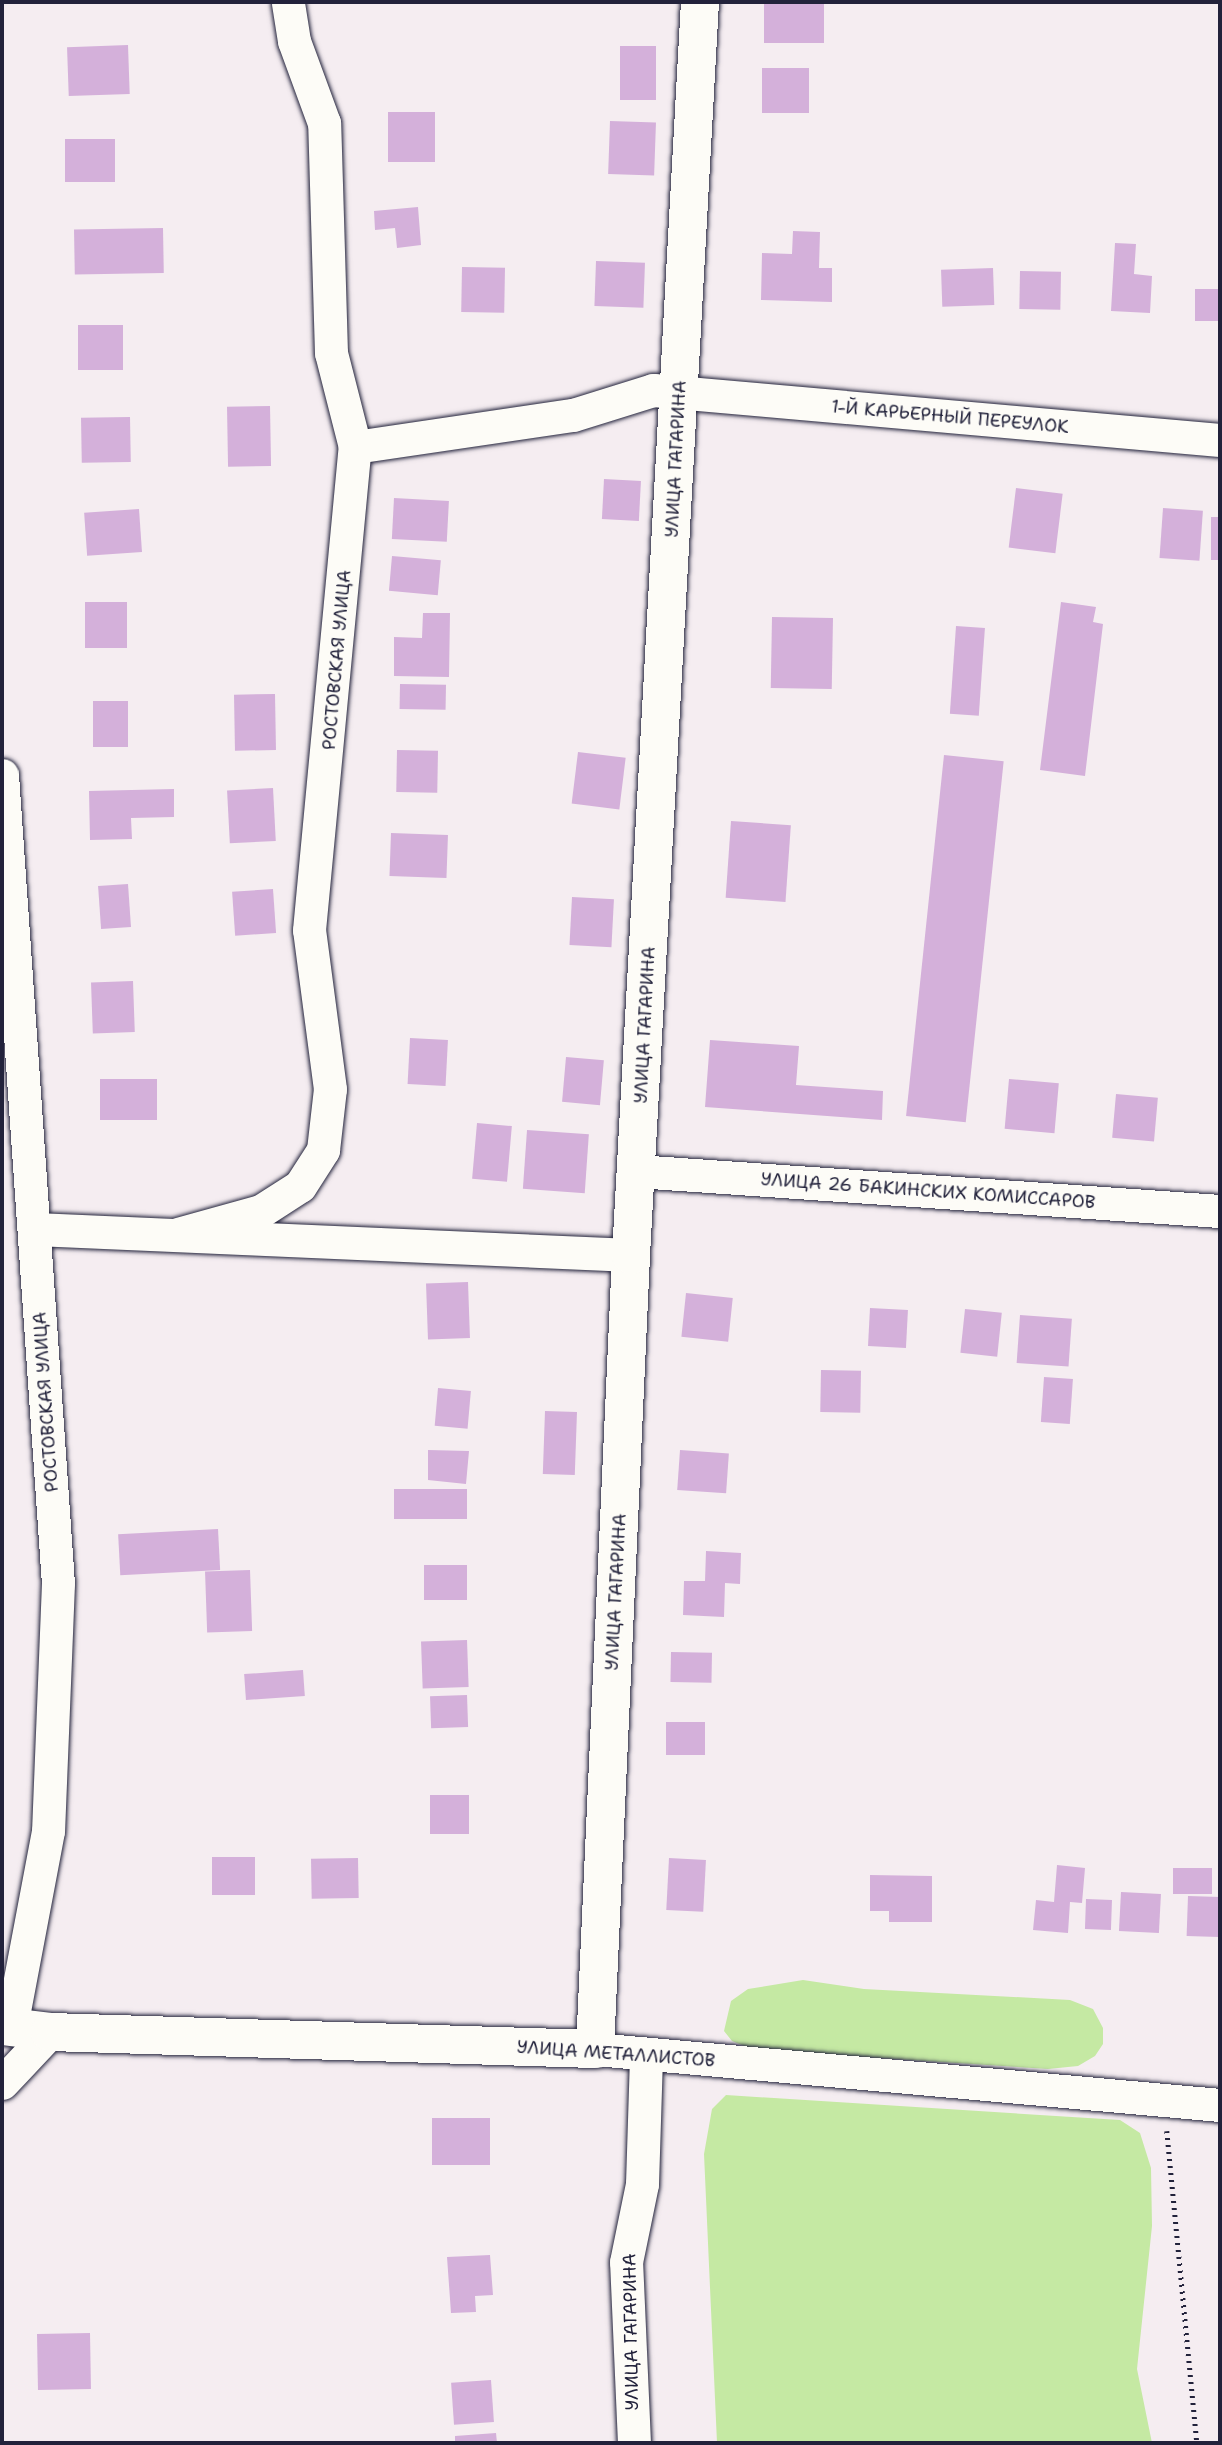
<!DOCTYPE html>
<html>
<head>
<meta charset="utf-8">
<style>
	body { margin:0 }
	#map { position:relative; width:1222px; height:2445px; overflow:hidden; background:#f5edf1; font-family:"Shantell Sans",sans-serif }
	div>[style] { position:absolute }
	.green>* { inset:0; background:#c5e9a3 }
	.building>* { inset:0; background:#d4b0da; transform-origin:0 0 }
	.path>* { height:4.5px; margin-top:-2.25px; transform-origin:0; background:repeating-linear-gradient(90deg,#22223b 0 2px,transparent 0 7px) }
	.roads { filter:drop-shadow(0 0 2px #22223b) drop-shadow(0 0 2px #22223b) }
	.minor>* { height:33px; margin:-16.5px; padding:0 16.5px; transform-origin:16.5px; border-radius:16.5px; background:#fdfcf7 }
	.major>* { height:38px; margin:-19px; padding:0 19px; transform-origin:19px; border-radius:19px; background:#fdfcf7 }
	span { translate:-50% -50%; white-space:nowrap; text-align:center; line-height:1.15; -webkit-text-stroke:5px #fdfcf7; paint-order:stroke }
	.street-label { font-size:18px; color:#22223b }
	.frame { position:absolute; inset:0; border:4px solid #22223b; pointer-events:none }
</style>
</head>
<body>
<div id="map">
	<div class="green">
		<div style="clip-path:polygon(803px 1980px,864px 1989px,1070px 2000px,1093px 2009px,1103px 2028px,1103px 2044px,1095px 2056px,1078px 2066px,1048px 2069px,754px 2050px,732px 2041px,724px 2031px,731px 2001px,748px 1989px)"></div>
		<div style="clip-path:polygon(726px 2095px,1120px 2120px,1140px 2133px,1151px 2168px,1152px 2226px,1137px 2369px,1152px 2443px,717px 2443px,704px 2154px,712px 2109px)"></div>
	</div>
	<div class="building">
		<div style="left:764px;top:2px;width:60px;height:41px"></div>
		<div style="left:128px;top:45px;width:49px;height:61px;rotate:88deg"></div>
		<div style="left:620px;top:46px;width:36px;height:54px"></div>
		<div style="left:762px;top:68px;width:47px;height:45px"></div>
		<div style="left:388px;top:112px;width:47px;height:50px"></div>
		<div style="left:610px;top:121px;width:46px;height:53px;rotate:2deg"></div>
		<div style="left:65px;top:139px;width:50px;height:43px"></div>
		<div style="clip-path:polygon(418px 207px,421px 245px,397px 248px,395px 228px,375px 230px,374px 211px)"></div>
		<div style="left:163px;top:228px;width:45px;height:89px;rotate:89deg"></div>
		<div style="clip-path:polygon(793px 231px,820px 232px,819px 268px,832px 268px,832px 302px,761px 300px,762px 253px,792px 254px)"></div>
		<div style="clip-path:polygon(1115px 243px,1136px 244px,1134px 274px,1152px 276px,1150px 313px,1111px 311px)"></div>
		<div style="left:596px;top:261px;width:49px;height:45px;rotate:2deg"></div>
		<div style="left:462px;top:267px;width:43px;height:45px;rotate:1deg"></div>
		<div style="left:993px;top:268px;width:37px;height:52px;rotate:88deg"></div>
		<div style="left:1020px;top:271px;width:41px;height:38px;rotate:1deg"></div>
		<div style="left:1195px;top:289px;width:23px;height:32px"></div>
		<div style="left:78px;top:325px;width:45px;height:45px"></div>
		<div style="left:270px;top:406px;width:60px;height:43px;rotate:89deg"></div>
		<div style="left:130px;top:417px;width:45px;height:49px;rotate:89deg"></div>
		<div style="left:604px;top:479px;width:37px;height:40px;rotate:3deg"></div>
		<div style="left:1016px;top:488px;width:47px;height:60px;rotate:7deg"></div>
		<div style="left:394px;top:498px;width:55px;height:41px;rotate:3deg"></div>
		<div style="left:1163px;top:508px;width:40px;height:50px;rotate:4deg"></div>
		<div style="left:139px;top:509px;width:43px;height:55px;rotate:86deg"></div>
		<div style="left:1211px;top:517px;width:9px;height:43px"></div>
		<div style="left:392px;top:556px;width:49px;height:35px;rotate:5deg"></div>
		<div style="left:127px;top:602px;width:46px;height:42px;rotate:90deg"></div>
		<div style="clip-path:polygon(1061px 602px,1096px 607px,1093px 622px,1103px 624px,1085px 776px,1040px 770px)"></div>
		<div style="clip-path:polygon(423px 613px,450px 613px,449px 677px,394px 676px,394px 637px,422px 638px)"></div>
		<div style="left:772px;top:617px;width:61px;height:71px;rotate:1deg"></div>
		<div style="left:956px;top:626px;width:29px;height:88px;rotate:4deg"></div>
		<div style="left:400px;top:684px;width:46px;height:25px;rotate:1deg"></div>
		<div style="left:275px;top:694px;width:56px;height:41px;rotate:89deg"></div>
		<div style="left:93px;top:701px;width:35px;height:46px"></div>
		<div style="left:397px;top:750px;width:41px;height:42px;rotate:1deg"></div>
		<div style="left:578px;top:752px;width:48px;height:52px;rotate:7deg"></div>
		<div style="left:944px;top:755px;width:60px;height:363px;rotate:6deg"></div>
		<div style="left:273px;top:788px;width:53px;height:46px;rotate:87deg"></div>
		<div style="clip-path:polygon(174px 789px,174px 817px,131px 818px,132px 839px,90px 840px,89px 791px)"></div>
		<div style="left:731px;top:821px;width:60px;height:77px;rotate:4deg"></div>
		<div style="left:391px;top:833px;width:57px;height:43px;rotate:2deg"></div>
		<div style="left:128px;top:884px;width:43px;height:30px;rotate:86deg"></div>
		<div style="left:273px;top:889px;width:44px;height:41px;rotate:86deg"></div>
		<div style="left:572px;top:897px;width:42px;height:48px;rotate:3deg"></div>
		<div style="left:133px;top:981px;width:51px;height:42px;rotate:88deg"></div>
		<div style="left:410px;top:1038px;width:38px;height:46px;rotate:3deg"></div>
		<div style="clip-path:polygon(710px 1040px,799px 1046px,796px 1085px,883px 1091px,882px 1120px,705px 1107px)"></div>
		<div style="left:566px;top:1057px;width:38px;height:45px;rotate:5deg"></div>
		<div style="left:100px;top:1079px;width:57px;height:41px"></div>
		<div style="left:1009px;top:1079px;width:50px;height:50px;rotate:5deg"></div>
		<div style="left:1116px;top:1094px;width:42px;height:44px;rotate:5deg"></div>
		<div style="left:477px;top:1123px;width:35px;height:56px;rotate:5deg"></div>
		<div style="left:527px;top:1130px;width:62px;height:59px;rotate:4deg"></div>
		<div style="left:468px;top:1282px;width:56px;height:42px;rotate:88deg"></div>
		<div style="left:686px;top:1293px;width:47px;height:44px;rotate:6deg"></div>
		<div style="left:870px;top:1308px;width:38px;height:38px;rotate:3deg"></div>
		<div style="left:965px;top:1309px;width:37px;height:44px;rotate:6deg"></div>
		<div style="left:1020px;top:1315px;width:52px;height:48px;rotate:4deg"></div>
		<div style="left:821px;top:1370px;width:40px;height:42px;rotate:1deg"></div>
		<div style="left:1044px;top:1377px;width:29px;height:45px;rotate:4deg"></div>
		<div style="left:438px;top:1388px;width:33px;height:38px;rotate:5deg"></div>
		<div style="left:545px;top:1411px;width:32px;height:63px;rotate:2deg"></div>
		<div style="clip-path:polygon(428px 1450px,469px 1451px,466px 1484px,428px 1480px)"></div>
		<div style="left:680px;top:1450px;width:49px;height:40px;rotate:4deg"></div>
		<div style="left:394px;top:1489px;width:73px;height:30px"></div>
		<div style="left:218px;top:1529px;width:41px;height:100px;rotate:87deg"></div>
		<div style="clip-path:polygon(706px 1551px,741px 1553px,740px 1584px,725px 1583px,724px 1617px,683px 1615px,684px 1581px,705px 1581px)"></div>
		<div style="left:424px;top:1565px;width:43px;height:35px"></div>
		<div style="left:250px;top:1570px;width:61px;height:45px;rotate:88deg"></div>
		<div style="left:467px;top:1640px;width:47px;height:46px;rotate:88deg"></div>
		<div style="left:671px;top:1652px;width:41px;height:30px;rotate:1deg"></div>
		<div style="left:303px;top:1670px;width:26px;height:59px;rotate:86deg"></div>
		<div style="left:467px;top:1695px;width:32px;height:37px;rotate:88deg"></div>
		<div style="left:705px;top:1722px;width:33px;height:39px;rotate:90deg"></div>
		<div style="left:430px;top:1795px;width:39px;height:39px"></div>
		<div style="left:212px;top:1857px;width:43px;height:38px"></div>
		<div style="left:358px;top:1858px;width:40px;height:47px;rotate:89deg"></div>
		<div style="left:669px;top:1858px;width:37px;height:52px;rotate:3deg"></div>
		<div style="clip-path:polygon(1057px 1865px,1085px 1868px,1082px 1903px,1070px 1902px,1068px 1933px,1033px 1930px,1036px 1900px,1054px 1902px)"></div>
		<div style="left:1173px;top:1868px;width:39px;height:26px"></div>
		<div style="clip-path:polygon(870px 1875px,932px 1876px,932px 1922px,889px 1922px,889px 1911px,870px 1911px)"></div>
		<div style="left:1121px;top:1892px;width:40px;height:39px;rotate:3deg"></div>
		<div style="left:1188px;top:1896px;width:32px;height:40px;rotate:2deg"></div>
		<div style="left:1086px;top:1899px;width:26px;height:30px;rotate:2deg"></div>
		<div style="left:432px;top:2118px;width:58px;height:47px"></div>
		<div style="clip-path:polygon(490px 2255px,493px 2295px,475px 2296px,476px 2312px,451px 2313px,447px 2257px)"></div>
		<div style="left:90px;top:2333px;width:56px;height:53px;rotate:89deg"></div>
		<div style="left:491px;top:2380px;width:42px;height:40px;rotate:86deg"></div>
		<div style="clip-path:polygon(496px 2433px,497px 2443px,455px 2443px,455px 2436px)"></div>
	</div>
	<div class="path">
		<div style="left:1167px;top:2131px;width:313px;rotate:84.5deg"></div>
	</div>
	<div class="roads">
		<div class="minor">
			<div style="left:355px;top:447px;width:220px;rotate:-8.4deg"></div>
			<div style="left:573px;top:415px;width:84px;rotate:-17.4deg"></div>
			<div style="left:653px;top:390px;width:569px;rotate:5.04deg"></div>
			<div style="left:2px;top:775px;width:810px;rotate:86.04deg"></div>
			<div style="left:58px;top:1583px;width:248px;rotate:92.3deg"></div>
			<div style="left:48px;top:1831px;width:198px;rotate:100.7deg"></div>
			<div style="left:636px;top:1171px;width:585px;rotate:3.92deg"></div>
			<div style="left:35px;top:1229px;width:597px;rotate:2.5deg"></div>
			<div style="left:178px;top:1234px;width:86px;rotate:-15.5deg"></div>
			<div style="left:261px;top:1211px;width:46px;rotate:-32.7deg"></div>
			<div style="left:300px;top:1186px;width:43px;rotate:-57.4deg"></div>
			<div style="left:323px;top:1150px;width:61px;rotate:-83.5deg"></div>
			<div style="left:330px;top:1089px;width:160px;rotate:-97.5deg"></div>
			<div style="left:309px;top:930px;width:485px;rotate:-84.6deg"></div>
			<div style="left:355px;top:447px;width:97px;rotate:-104.3deg"></div>
			<div style="left:331px;top:353px;width:230px;rotate:-91.7deg"></div>
			<div style="left:324px;top:123px;width:87px;rotate:-110.1deg"></div>
			<div style="left:294px;top:41px;width:39px;rotate:-99deg"></div>
			<div style="left:595px;top:2049px;width:628px;rotate:5.12deg"></div>
			<div style="left:2px;top:2083px;width:70px;rotate:-46.7deg"></div>
			<div style="left:634px;top:2443px;width:181px;rotate:-92.5deg"></div>
			<div style="left:626px;top:2262px;width:80px;rotate:-78.4deg"></div>
			<div style="left:642px;top:2184px;width:130px;rotate:-88.2deg"></div>
		</div>
		<div class="major">
			<div style="left:2px;top:2026px;width:48px;rotate:7.1deg"></div>
			<div style="left:50px;top:2032px;width:545px;rotate:1.79deg"></div>
			<div style="left:595px;top:2049px;width:795px;rotate:-87.4deg"></div>
			<div style="left:631px;top:1255px;width:1255px;rotate:-86.85deg"></div>
		</div>
	</div>
	<div class="street-label">
		<span style="left:950px;top:417px;rotate:5deg">1-Й КАРЬЕРНЫЙ ПЕРЕУЛОК</span>
		<span style="left:676px;top:459px;rotate:-87deg">УЛИЦА ГАГАРИНА</span>
		<span style="left:337px;top:660px;rotate:-85deg">РОСТОВСКАЯ УЛИЦА</span>
		<span style="left:645px;top:1025px;rotate:-87deg">УЛИЦА ГАГАРИНА</span>
		<span style="left:928px;top:1191px;rotate:4deg">УЛИЦА 26 БАКИНСКИХ КОМИССАРОВ</span>
		<span style="left:46px;top:1402px;rotate:-94deg">РОСТОВСКАЯ УЛИЦА</span>
		<span style="left:616px;top:1592px;rotate:-87deg">УЛИЦА ГАГАРИНА</span>
		<span style="left:616px;top:2054px;rotate:4deg">УЛИЦА МЕТАЛЛИСТОВ</span>
		<span style="left:631px;top:2332px;rotate:-91deg">УЛИЦА ГАГАРИНА</span>
	</div>
	<div class="frame"></div>
</div>
</body>
</html>
